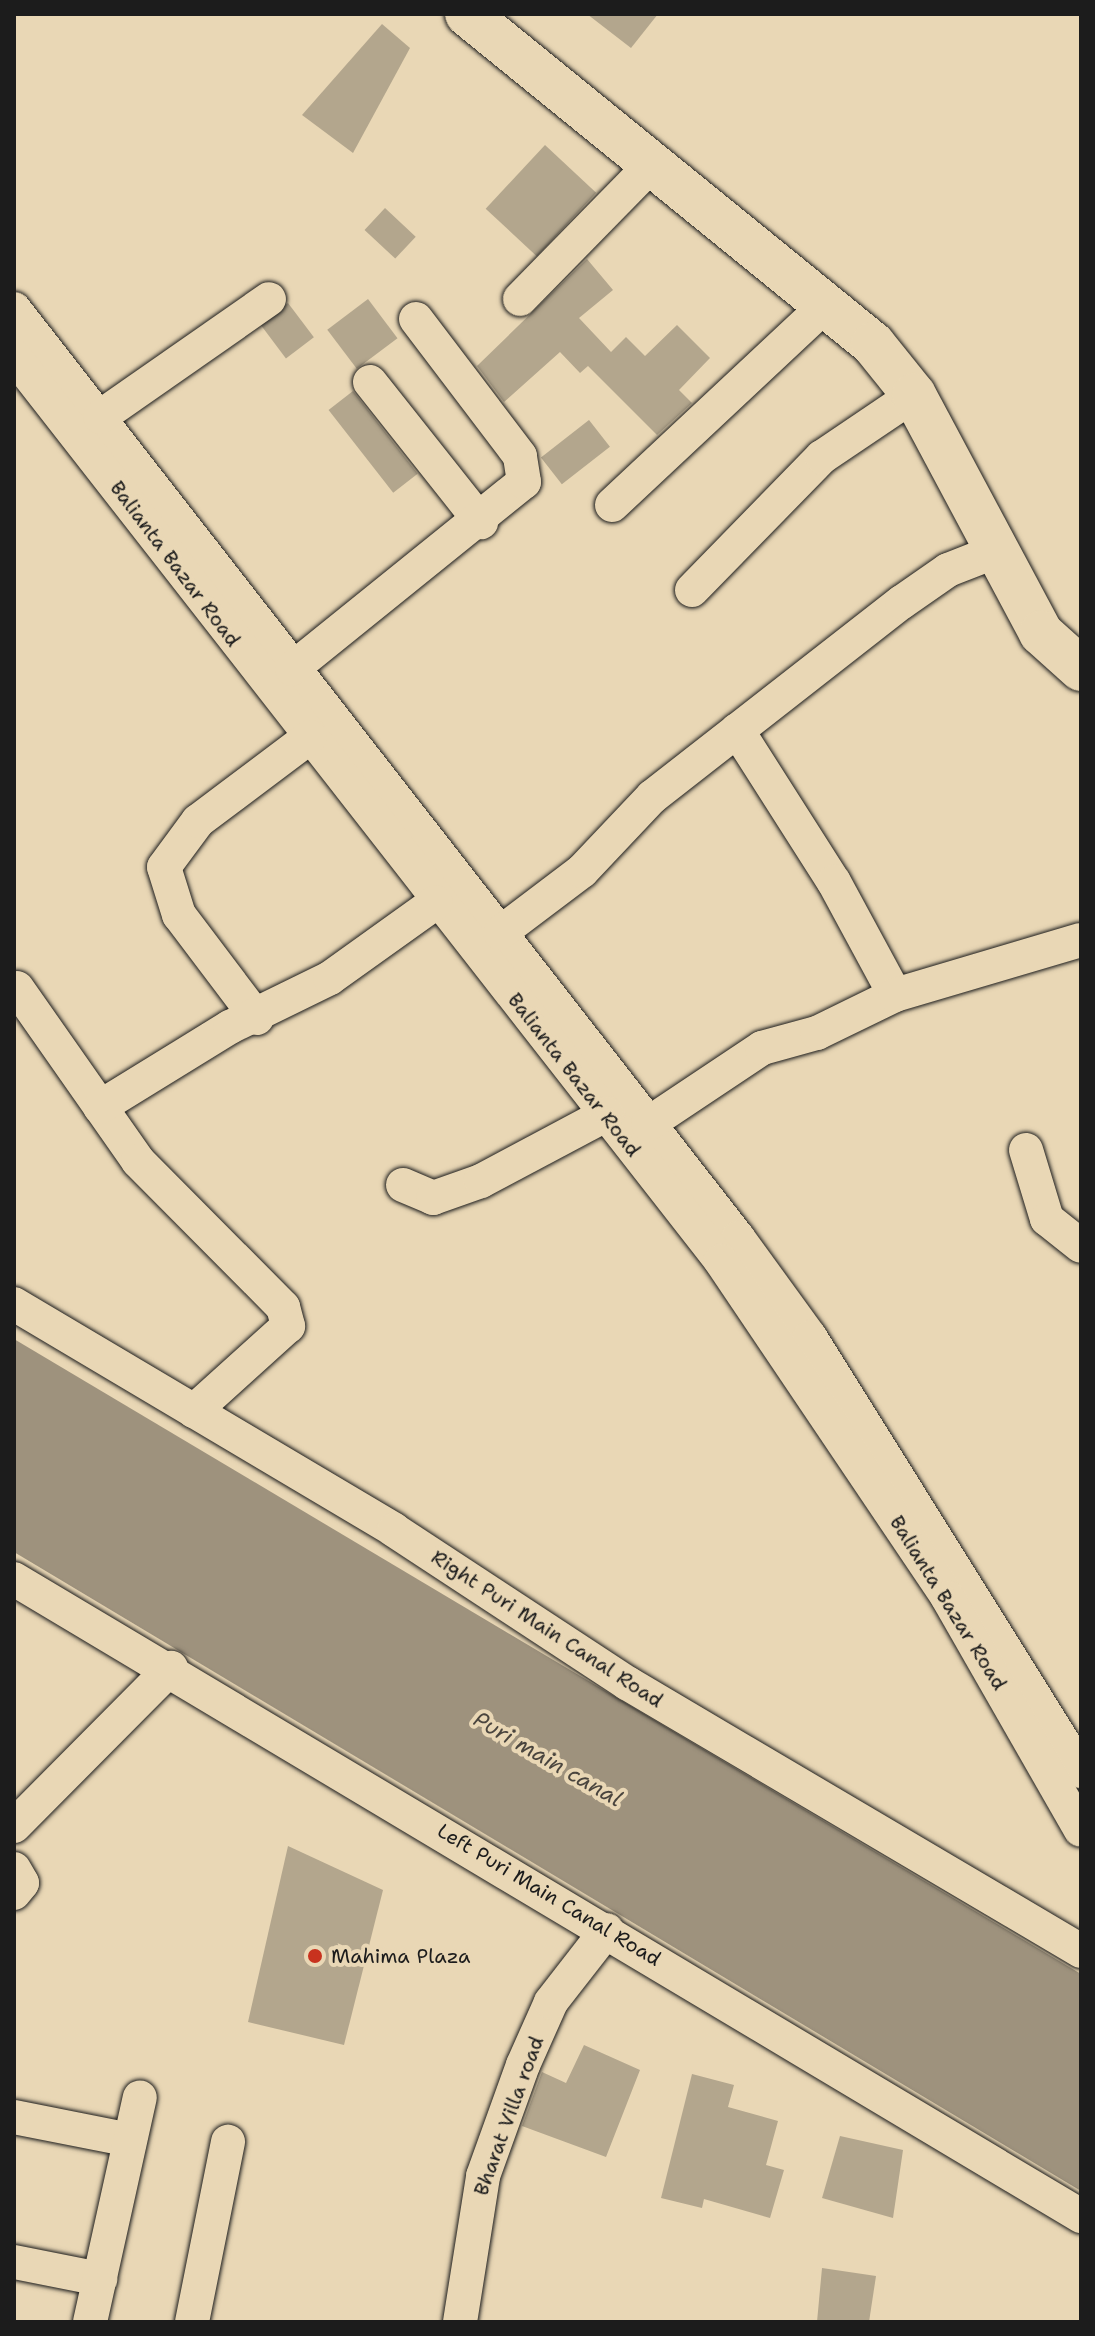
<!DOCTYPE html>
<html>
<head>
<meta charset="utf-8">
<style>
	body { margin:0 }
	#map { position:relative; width:1095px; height:2336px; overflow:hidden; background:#e9d7b5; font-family:"Shantell Sans",sans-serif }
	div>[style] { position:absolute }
	.water>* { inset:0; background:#9e927d }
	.building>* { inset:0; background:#b3a68d; transform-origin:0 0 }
	.roads { filter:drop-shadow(0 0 2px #1c1c1c) drop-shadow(0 0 2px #1c1c1c) }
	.minor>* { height:34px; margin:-17px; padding:0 17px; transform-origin:17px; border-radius:17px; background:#e9d7b5 }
	.major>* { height:44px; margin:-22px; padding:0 22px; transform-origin:22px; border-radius:22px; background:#e9d7b5 }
	.dots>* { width:22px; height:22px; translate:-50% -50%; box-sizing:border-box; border:4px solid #e9d7b5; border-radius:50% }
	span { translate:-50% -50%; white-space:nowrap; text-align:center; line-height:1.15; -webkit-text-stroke:8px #e9d7b5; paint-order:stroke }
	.street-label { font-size:20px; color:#1c1c1c }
	.poi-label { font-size:20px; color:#1c1c1c }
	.left { translate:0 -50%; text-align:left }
	.water-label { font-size:22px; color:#4a453e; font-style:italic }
	.frame { position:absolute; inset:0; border:16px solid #1c1c1c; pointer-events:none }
</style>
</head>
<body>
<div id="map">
	<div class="water">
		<div style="clip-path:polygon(14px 1339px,1081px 1974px,1081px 2191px,14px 1552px)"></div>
	</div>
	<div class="building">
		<div style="clip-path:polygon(587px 14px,658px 14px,631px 48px)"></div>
		<div style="clip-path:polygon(382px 24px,410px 48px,353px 153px,302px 115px)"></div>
		<div style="left:545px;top:145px;width:70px;height:87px;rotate:43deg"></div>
		<div style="left:385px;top:208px;width:42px;height:30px;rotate:43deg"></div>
		<div style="clip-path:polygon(587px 259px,613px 290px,579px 318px,611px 352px,626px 337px,645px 356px,677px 325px,710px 358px,679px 390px,692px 403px,657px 435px,588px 366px,580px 373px,560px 352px,504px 402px,477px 366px)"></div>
		<div style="left:368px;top:299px;width:49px;height:51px;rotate:53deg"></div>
		<div style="left:288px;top:303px;width:43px;height:35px;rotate:53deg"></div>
		<div style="left:353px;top:391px;width:105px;height:31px;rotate:52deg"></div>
		<div style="left:589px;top:420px;width:34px;height:61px;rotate:52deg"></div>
		<div style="clip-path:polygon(288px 1846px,383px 1890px,344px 2045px,248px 2022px)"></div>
		<div style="clip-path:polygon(584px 2045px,640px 2070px,606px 2157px,522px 2126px,542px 2072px,566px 2083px)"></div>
		<div style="clip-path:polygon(692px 2074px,734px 2085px,728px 2107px,778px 2121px,766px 2165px,784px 2170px,770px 2218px,704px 2199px,702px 2208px,661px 2198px)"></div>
		<div style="clip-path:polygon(840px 2136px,903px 2150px,893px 2218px,822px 2198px)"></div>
		<div style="clip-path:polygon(822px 2268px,876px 2276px,869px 2322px,817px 2322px)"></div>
	</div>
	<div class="roads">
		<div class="minor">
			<div style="left:520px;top:299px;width:187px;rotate:-45.6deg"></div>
			<div style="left:14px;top:309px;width:1178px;rotate:52.07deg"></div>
			<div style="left:738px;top:1238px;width:122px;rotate:54deg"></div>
			<div style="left:810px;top:1337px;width:512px;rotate:58.02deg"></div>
			<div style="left:14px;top:356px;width:1148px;rotate:52deg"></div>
			<div style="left:721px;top:1261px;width:406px;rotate:56deg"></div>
			<div style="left:948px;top:1598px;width:267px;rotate:60.2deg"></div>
			<div style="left:370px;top:382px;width:179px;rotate:51.6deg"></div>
			<div style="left:100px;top:417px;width:206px;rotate:-34.9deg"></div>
			<div style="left:612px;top:505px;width:294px;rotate:-43.1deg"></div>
			<div style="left:692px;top:590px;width:186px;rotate:-45.7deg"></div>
			<div style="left:822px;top:457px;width:111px;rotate:-34deg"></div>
			<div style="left:292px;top:669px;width:298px;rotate:-38.9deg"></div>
			<div style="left:524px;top:482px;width:26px;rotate:-99deg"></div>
			<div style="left:520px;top:456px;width:172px;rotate:-127.2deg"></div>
			<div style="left:737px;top:730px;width:180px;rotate:57.5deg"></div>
			<div style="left:834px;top:882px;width:128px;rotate:61.6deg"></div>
			<div style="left:500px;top:933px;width:103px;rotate:-37.1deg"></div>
			<div style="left:582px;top:871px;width:102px;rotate:-46.6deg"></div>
			<div style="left:652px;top:797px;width:317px;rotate:-38deg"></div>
			<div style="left:902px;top:602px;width:56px;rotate:-34.8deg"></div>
			<div style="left:948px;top:570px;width:49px;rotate:-21.4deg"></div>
			<div style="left:17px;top:988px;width:211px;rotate:55deg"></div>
			<div style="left:138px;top:1161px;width:206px;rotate:45.2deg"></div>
			<div style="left:283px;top:1307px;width:20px;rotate:75deg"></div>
			<div style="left:288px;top:1326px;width:127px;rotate:137.9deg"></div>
			<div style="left:257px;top:1018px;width:129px;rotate:-127.1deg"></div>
			<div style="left:179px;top:915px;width:50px;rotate:-107.4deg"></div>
			<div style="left:164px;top:867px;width:57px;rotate:-53.5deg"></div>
			<div style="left:198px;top:821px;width:140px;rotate:-36.9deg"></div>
			<div style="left:100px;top:1107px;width:153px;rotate:-31.6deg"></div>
			<div style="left:230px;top:1027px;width:111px;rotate:-26.1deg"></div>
			<div style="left:330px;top:978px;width:130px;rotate:-35.6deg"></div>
			<div style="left:648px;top:1124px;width:137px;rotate:-33.7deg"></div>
			<div style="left:762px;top:1048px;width:57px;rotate:-15.3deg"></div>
			<div style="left:817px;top:1033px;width:87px;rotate:-26deg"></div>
			<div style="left:895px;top:995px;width:194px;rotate:-16.5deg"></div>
			<div style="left:1026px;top:1150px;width:72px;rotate:73.1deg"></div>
			<div style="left:1047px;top:1219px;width:43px;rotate:38.5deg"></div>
			<div style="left:403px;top:1185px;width:33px;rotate:23deg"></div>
			<div style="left:433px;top:1198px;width:51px;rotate:-19.5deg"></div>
			<div style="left:481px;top:1181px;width:143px;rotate:-28deg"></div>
			<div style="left:14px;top:1304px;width:442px;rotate:30.7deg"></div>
			<div style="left:394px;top:1530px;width:279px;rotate:33.3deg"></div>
			<div style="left:627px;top:1683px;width:527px;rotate:30.55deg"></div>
			<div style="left:14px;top:1579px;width:1243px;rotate:30.84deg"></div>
			<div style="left:14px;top:1826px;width:223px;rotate:-45.2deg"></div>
			<div style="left:14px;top:1869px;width:16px;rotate:60deg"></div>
			<div style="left:22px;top:1883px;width:13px;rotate:129deg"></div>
			<div style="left:14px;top:2117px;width:118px;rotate:11.2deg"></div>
			<div style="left:14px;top:2262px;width:88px;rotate:11.2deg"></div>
			<div style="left:90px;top:2322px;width:230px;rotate:-77.5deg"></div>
			<div style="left:192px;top:2322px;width:184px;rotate:-78.7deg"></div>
			<div style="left:460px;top:2322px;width:148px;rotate:-81deg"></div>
			<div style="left:483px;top:2176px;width:118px;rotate:-70.2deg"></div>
			<div style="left:523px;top:2065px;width:69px;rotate:-66deg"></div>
			<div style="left:551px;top:2002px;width:91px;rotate:-52.1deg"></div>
		</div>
		<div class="major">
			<div style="left:467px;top:14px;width:523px;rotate:39.1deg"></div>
			<div style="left:873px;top:344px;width:65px;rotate:51.2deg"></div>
			<div style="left:914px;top:395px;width:270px;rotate:61.9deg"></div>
			<div style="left:1041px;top:633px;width:54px;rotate:42deg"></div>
		</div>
	</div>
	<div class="dots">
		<div style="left:315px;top:1956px;background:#c8321e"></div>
	</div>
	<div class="street-label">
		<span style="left:175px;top:564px;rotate:53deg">Balianta Bazar Road</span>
		<span style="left:574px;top:1075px;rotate:52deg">Balianta Bazar Road</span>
		<span style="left:948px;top:1603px;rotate:58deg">Balianta Bazar Road</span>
		<span style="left:547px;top:1629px;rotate:33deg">Right Puri Main Canal Road</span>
		<span style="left:549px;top:1895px;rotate:31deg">Left Puri Main Canal Road</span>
		<span style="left:509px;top:2116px;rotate:-70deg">Bharat Villa road</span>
	</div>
	<div class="poi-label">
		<span class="left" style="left:331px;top:1956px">Mahima Plaza</span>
	</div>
	<div class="water-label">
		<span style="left:548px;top:1759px;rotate:30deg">Puri main canal</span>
	</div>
	<div class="frame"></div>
</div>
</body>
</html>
